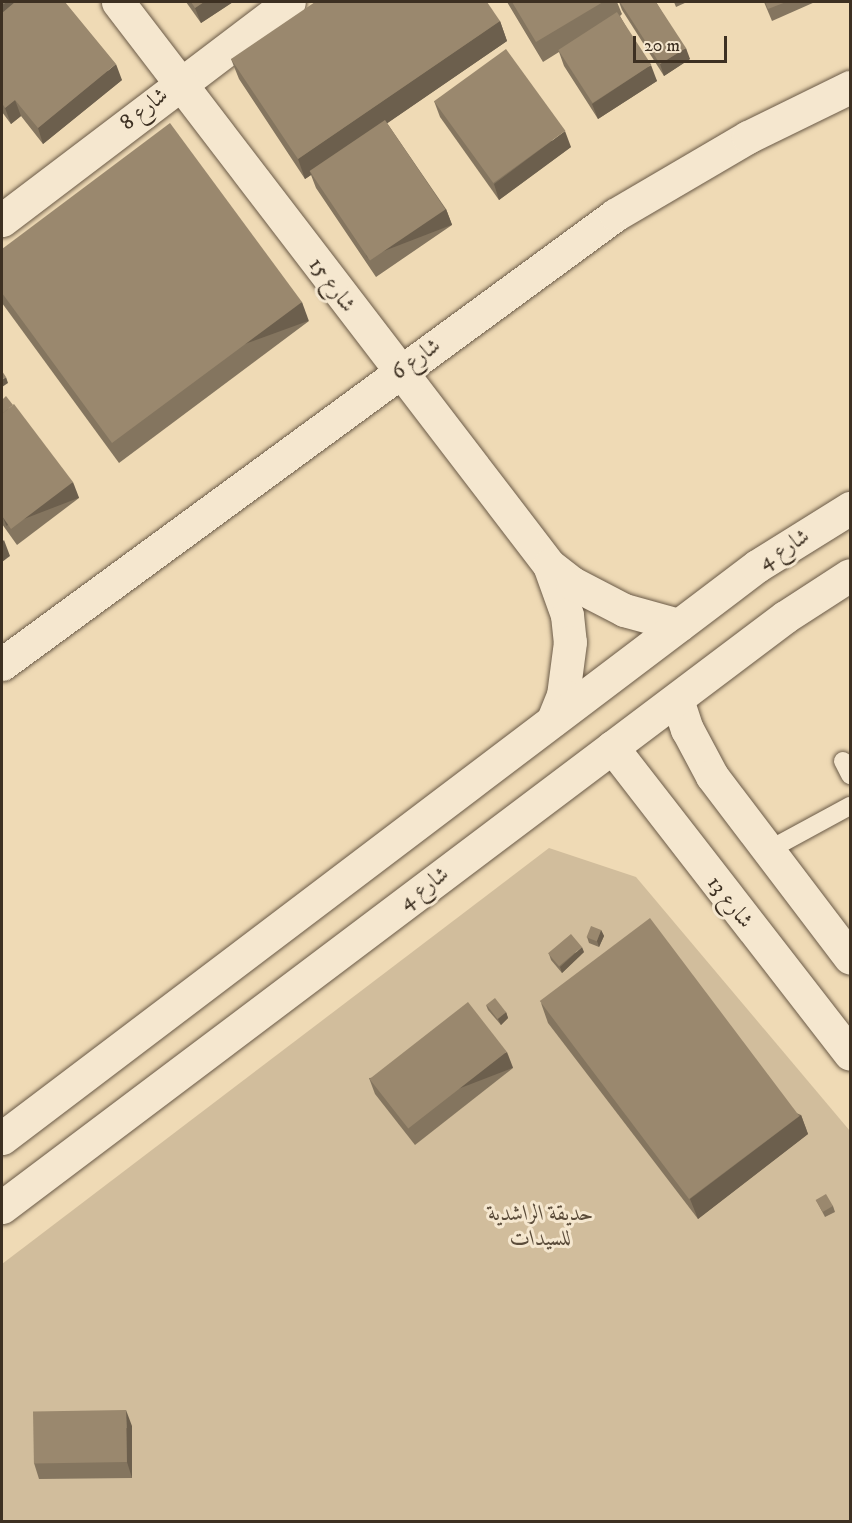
<!DOCTYPE html>
<html>
<head>
<meta charset="utf-8">
<style>
	body { margin:0 }
	#map { position:relative; width:852px; height:1523px; overflow:hidden; background:#efdab5; font-family:"IM FELL DW Pica",Amiri,serif }
	div>[style] { position:absolute }
	.green>* { inset:0; background:#d1bd9c }
	.roads { filter:drop-shadow(0 0 2px #6a5a47) drop-shadow(0 0 2px #6a5a47) }
	.lane>* { height:18px; margin:-9px; padding:0 9px; transform-origin:9px; border-radius:9px; background:#f5e7cf }
	.street>* { height:33px; margin:-16.5px; padding:0 16.5px; transform-origin:16.5px; border-radius:16.5px; background:#f5e7cf }
	.secondary>* { height:33px; margin:-16.5px; padding:0 16.5px; transform-origin:16.5px; border-radius:16.5px; background:#f5e7cf }
	.wall>* { inset:0; background:#84755f }
	.shaded-wall>* { inset:0; background:#6c5f4d; transform-origin:0 0 }
	.building>* { inset:0; background:#9a886e; transform-origin:0 0 }
	span { translate:-50% -50%; white-space:nowrap; text-align:center; line-height:1.15; -webkit-text-stroke:6px #f5e7cf; paint-order:stroke }
	.street-label { font-size:22px; color:#3d3022 }
	.park-label { font-size:22px; color:#5b4c3a; font-style:italic }
	.frame { position:absolute; inset:0; border:3px solid #3d3022; pointer-events:none }
	.scale { position:absolute; left:633px; top:36px; width:94px; height:27px; box-sizing:border-box; border:3px solid #3d3022; border-top:0; padding-left:8px; font-size:18px; line-height:21px; white-space:nowrap; color:#3d3022; -webkit-text-stroke:4px #f5e7cf; paint-order:stroke }
</style>
</head>
<body>
<div id="map">
	<div class="green">
		<div style="clip-path:polygon(549px 848px,636px 877px,850px 1131px,850px 1521px,2px 1522px,2px 1264px)"></div>
	</div>
	<div class="roads">
		<div class="lane">
			<div style="left:843px;top:761px;width:16px;rotate:63deg"></div>
			<div style="left:767px;top:851px;width:94px;rotate:-28.5deg"></div>
		</div>
		<div class="street">
			<div style="left:2px;top:220px;width:360px;rotate:-37.2deg"></div>
		</div>
		<div class="secondary">
			<div style="left:118px;top:2px;width:709px;rotate:52.56deg"></div>
			<div style="left:549px;top:565px;width:53px;rotate:70.2deg"></div>
			<div style="left:567px;top:615px;width:27px;rotate:84deg"></div>
			<div style="left:570px;top:642px;width:53px;rotate:97.5deg"></div>
			<div style="left:563px;top:695px;width:27px;rotate:112deg"></div>
			<div style="left:549px;top:565px;width:29px;rotate:38deg"></div>
			<div style="left:572px;top:583px;width:59px;rotate:27.4deg"></div>
			<div style="left:624px;top:610px;width:57px;rotate:15.3deg"></div>
			<div style="left:2px;top:664px;width:760px;rotate:-36.22deg"></div>
			<div style="left:615px;top:215px;width:154px;rotate:-30.4deg"></div>
			<div style="left:748px;top:137px;width:114px;rotate:-26.1deg"></div>
			<div style="left:677px;top:699px;width:32px;rotate:72deg"></div>
			<div style="left:687px;top:729px;width:53px;rotate:62deg"></div>
			<div style="left:712px;top:776px;width:228px;rotate:52.8deg"></div>
			<div style="left:612px;top:747px;width:388px;rotate:52.2deg"></div>
			<div style="left:2px;top:1138px;width:947px;rotate:-37.15deg"></div>
			<div style="left:757px;top:566px;width:110px;rotate:-31.9deg"></div>
			<div style="left:2px;top:1207px;width:980px;rotate:-37deg"></div>
			<div style="left:785px;top:617px;width:77px;rotate:-32.9deg"></div>
		</div>
	</div>
	<div class="wall">
		<div style="clip-path:polygon(2px 2px,122px 80px,43px 144px,21px 116px,11px 124px,2px 112px)"></div>
		<div style="clip-path:polygon(186px 2px,233px 2px,201px 23px)"></div>
		<div style="clip-path:polygon(507px 2px,617px 2px,622px 14px,620px 16px,657px 81px,598px 119px,564px 66px,559px 52px,543px 62px)"></div>
		<div style="clip-path:polygon(619px 2px,656px 2px,690px 59px,664px 76px,622px 10px)"></div>
		<div style="clip-path:polygon(674px 2px,687px 2px,676px 7px)"></div>
		<div style="clip-path:polygon(764px 2px,815px 2px,772px 21px)"></div>
		<div style="clip-path:polygon(500px 21px,507px 41px,387px 123px,446px 209px,452px 225px,376px 277px,316px 188px,311px 175px,305px 179px,239px 79px,231px 59px)"></div>
		<div style="clip-path:polygon(434px 101px,571px 147px,499px 200px,440px 117px)"></div>
		<div style="clip-path:polygon(2px 249px,309px 321px,119px 463px,2px 303px)"></div>
		<div style="clip-path:polygon(2px 400px,79px 498px,17px 545px,2px 524px)"></div>
		<div style="clip-path:polygon(601px 930px,604px 936px,599px 947px,589px 943px,587px 937px)"></div>
		<div style="clip-path:polygon(584px 952px,562px 973px,551px 960px,549px 954px)"></div>
		<div style="clip-path:polygon(541px 1003px,801px 1115px,808px 1134px,698px 1219px,548px 1023px)"></div>
		<div style="clip-path:polygon(486px 1005px,506px 1012px,508px 1018px,501px 1025px,488px 1010px)"></div>
		<div style="clip-path:polygon(513px 1068px,415px 1145px,375px 1094px,369px 1078px)"></div>
		<div style="clip-path:polygon(816px 1200px,833px 1206px,835px 1212px,825px 1217px)"></div>
		<div style="clip-path:polygon(132px 1426px,132px 1478px,39px 1479px,34px 1463px)"></div>
	</div>
	<div class="shaded-wall">
		<div style="clip-path:polygon(6px 2px,33px 2px,2px 25px,2px 5px)"></div>
		<div style="clip-path:polygon(204px 2px,233px 2px,201px 23px,195px 8px)"></div>
		<div style="clip-path:polygon(500px 21px,507px 41px,312px 175px,310px 172px,311px 175px,305px 179px,298px 159px)"></div>
		<div style="clip-path:polygon(686px 48px,690px 59px,664px 76px,660px 64px)"></div>
		<div style="clip-path:polygon(116px 64px,122px 80px,43px 144px,38px 128px)"></div>
		<div style="clip-path:polygon(651px 65px,657px 81px,598px 119px,592px 104px)"></div>
		<div style="clip-path:polygon(15px 100px,21px 116px,11px 124px,5px 108px)"></div>
		<div style="clip-path:polygon(565px 131px,571px 147px,499px 200px,494px 184px)"></div>
		<div style="left:446px;top:209px;width:17px;height:91px;rotate:69deg"></div>
		<div style="left:302px;top:302px;width:20px;height:237px;rotate:70deg"></div>
		<div style="clip-path:polygon(6px 377px,8px 383px,2px 387px,2px 380px)"></div>
		<div style="left:73px;top:482px;width:17px;height:78px;rotate:69deg"></div>
		<div style="clip-path:polygon(4px 540px,10px 556px,2px 562px,2px 542px)"></div>
		<div style="clip-path:polygon(601px 930px,604px 936px,599px 947px,597px 941px)"></div>
		<div style="clip-path:polygon(582px 947px,584px 952px,562px 973px,560px 967px)"></div>
		<div style="clip-path:polygon(506px 1012px,508px 1018px,501px 1025px,498px 1019px)"></div>
		<div style="left:507px;top:1052px;width:17px;height:125px;rotate:69deg"></div>
		<div style="clip-path:polygon(801px 1115px,808px 1134px,698px 1219px,690px 1199px)"></div>
		<div style="clip-path:polygon(126px 1410px,132px 1426px,132px 1478px,127px 1462px)"></div>
	</div>
	<div class="building">
		<div style="clip-path:polygon(15px 2px,65px 2px,116px 64px,38px 128px,15px 100px,5px 108px,2px 103px,2px 13px)"></div>
		<div style="clip-path:polygon(191px 2px,204px 2px,195px 8px)"></div>
		<div style="clip-path:polygon(315px 2px,487px 2px,500px 21px,298px 159px,231px 59px)"></div>
		<div style="clip-path:polygon(512px 2px,603px 2px,536px 42px)"></div>
		<div style="clip-path:polygon(620px 2px,656px 2px,686px 48px,660px 64px)"></div>
		<div style="clip-path:polygon(765px 2px,786px 2px,768px 9px)"></div>
		<div style="left:617px;top:12px;width:63px;height:70px;rotate:57deg"></div>
		<div style="left:506px;top:49px;width:101px;height:89px;rotate:54deg"></div>
		<div style="left:385px;top:120px;width:108px;height:91px;rotate:56deg"></div>
		<div style="clip-path:polygon(170px 123px,302px 302px,112px 443px,2px 293px,2px 249px)"></div>
		<div style="clip-path:polygon(2px 371px,6px 377px,2px 380px)"></div>
		<div style="clip-path:polygon(6px 396px,13px 405px,2px 414px,2px 400px)"></div>
		<div style="clip-path:polygon(14px 404px,73px 482px,11px 529px,2px 516px,2px 414px)"></div>
		<div style="left:650px;top:918px;width:248px;height:138px;rotate:53deg"></div>
		<div style="left:591px;top:926px;width:11px;height:12px;rotate:22deg"></div>
		<div style="left:571px;top:934px;width:17px;height:30px;rotate:50deg"></div>
		<div style="left:495px;top:998px;width:18px;height:11px;rotate:52deg"></div>
		<div style="left:468px;top:1002px;width:63px;height:125px;rotate:52deg"></div>
		<div style="left:826px;top:1194px;width:14px;height:12px;rotate:60deg"></div>
		<div style="left:126px;top:1410px;width:52px;height:93px;rotate:89deg"></div>
	</div>
	<div class="street-label">
		<span style="left:144px;top:109px;rotate:-38deg">شارع 8</span>
		<span style="left:332px;top:285px;rotate:53deg">شارع 15</span>
		<span style="left:416px;top:359px;rotate:-36deg">شارع 6</span>
		<span style="left:784px;top:549px;rotate:-33deg">شارع 4</span>
		<span style="left:424px;top:888px;rotate:-37deg">شارع 4</span>
		<span style="left:730px;top:902px;rotate:52deg">شارع 13</span>
	</div>
	<div class="park-label">
		<span style="left:541px;top:1226px">حديقة الراشدية<br>للسيدات</span>
	</div>
	<div class="frame"></div>
	<div class="scale">20 m</div>
</div>
</body>
</html>
